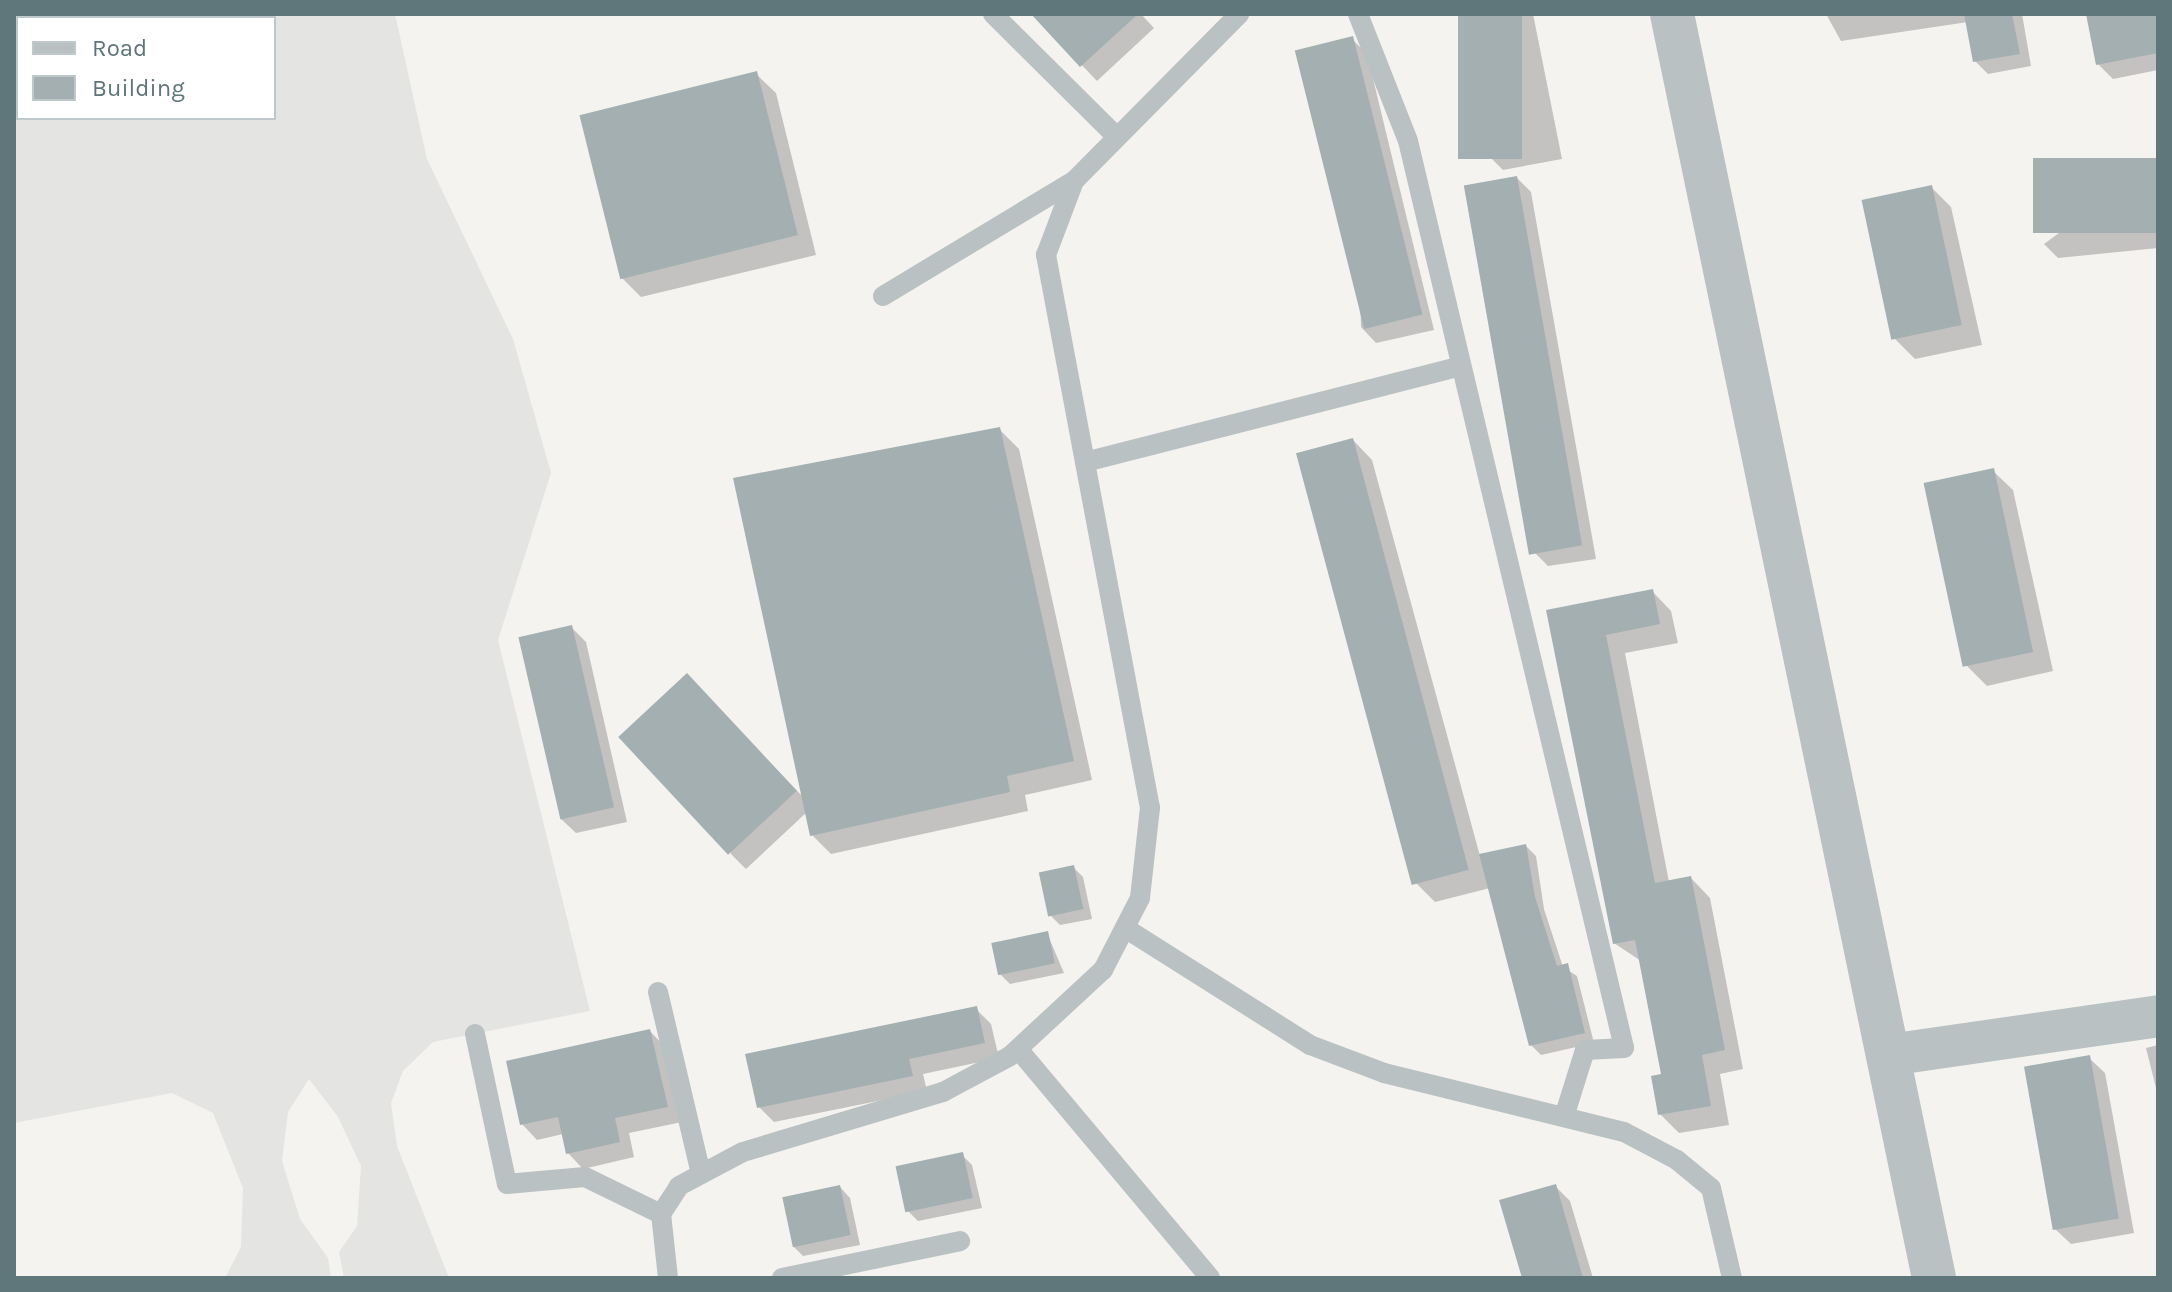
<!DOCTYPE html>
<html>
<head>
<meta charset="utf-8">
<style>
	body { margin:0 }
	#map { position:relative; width:2172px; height:1292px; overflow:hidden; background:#f4f3f0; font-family:Karla,sans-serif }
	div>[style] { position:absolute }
	.built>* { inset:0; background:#e4e4e3 }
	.shadow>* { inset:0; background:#0003 }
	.building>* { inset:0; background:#a3afb1; transform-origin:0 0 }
	.service>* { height:20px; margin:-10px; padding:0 10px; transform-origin:10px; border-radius:10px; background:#bac1c2 }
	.minor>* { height:42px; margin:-21px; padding:0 21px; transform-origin:21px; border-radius:21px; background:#bac1c2 }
	.tertiary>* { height:44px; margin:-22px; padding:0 22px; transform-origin:22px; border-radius:22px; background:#bac1c2 }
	span { translate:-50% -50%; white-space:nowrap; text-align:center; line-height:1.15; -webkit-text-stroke:8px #fff; paint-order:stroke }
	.frame { position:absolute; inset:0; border:16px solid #5f767a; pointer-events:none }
	.legend { position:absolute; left:16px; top:16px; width:260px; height:104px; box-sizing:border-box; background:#fff; border:2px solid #bfc8ca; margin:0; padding:10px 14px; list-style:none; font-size:24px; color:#5f767a }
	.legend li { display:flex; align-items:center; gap:16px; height:40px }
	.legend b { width:40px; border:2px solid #bfc8ca }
</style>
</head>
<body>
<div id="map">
	<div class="built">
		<div style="clip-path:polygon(evenodd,14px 14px,395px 14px,427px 159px,513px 339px,551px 473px,498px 640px,590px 1011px,433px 1042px,403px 1071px,391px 1103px,397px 1146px,449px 1278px,344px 1278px,339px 1252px,357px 1226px,361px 1166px,338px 1117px,309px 1079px,288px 1112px,282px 1161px,300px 1219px,328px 1258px,331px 1278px,225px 1278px,241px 1247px,243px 1188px,213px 1113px,172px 1093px,14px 1123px,14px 14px,18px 18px,274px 18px,274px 118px,18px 118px,18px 18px)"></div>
	</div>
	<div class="shadow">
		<div style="clip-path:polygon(1033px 14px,1141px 14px,1154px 28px,1097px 81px)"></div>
		<div style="clip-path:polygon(1460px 14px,1533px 14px,1562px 159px,1503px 170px,1488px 155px)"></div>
		<div style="clip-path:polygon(1826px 14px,2022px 14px,2031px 66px,1988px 74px,1975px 61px,1968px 22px,1841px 41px)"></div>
		<div style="clip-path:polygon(2101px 14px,2158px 14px,2158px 70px,2113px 79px,2098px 64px)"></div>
		<div style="clip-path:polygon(1352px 39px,1367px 54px,1434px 330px,1376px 343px,1361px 327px)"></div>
		<div style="clip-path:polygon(756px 74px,776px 93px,816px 255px,641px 297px,621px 277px)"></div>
		<div style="clip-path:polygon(2158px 160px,2158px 248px,2058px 258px,2044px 244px)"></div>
		<div style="clip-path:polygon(1517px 178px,1531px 192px,1596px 559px,1548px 566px,1534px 552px)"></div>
		<div style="clip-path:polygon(1931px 187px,1951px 207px,1982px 345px,1915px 359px,1895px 339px)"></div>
		<div style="clip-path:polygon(1000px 430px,1019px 449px,1092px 780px,1025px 795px,1028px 811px,831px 854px,812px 835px,807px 812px,746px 869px,731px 854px,702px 691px,803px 797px)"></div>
		<div style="clip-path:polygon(1353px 440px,1372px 460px,1480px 856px,1526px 846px,1536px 856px,1544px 909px,1563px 967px,1577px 976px,1594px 1043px,1541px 1055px,1531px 1045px,1490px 888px,1435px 902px,1415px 882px)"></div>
		<div style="clip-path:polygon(1993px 471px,2013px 490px,2053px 671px,1987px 686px,1967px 666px)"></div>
		<div style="clip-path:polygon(1652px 591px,1671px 611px,1678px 643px,1625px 653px,1669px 882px,1691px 878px,1710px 898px,1743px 1069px,1720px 1074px,1729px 1125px,1679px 1133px,1660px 1114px,1663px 1076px,1641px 961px,1614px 943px,1548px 611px)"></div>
		<div style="clip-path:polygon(571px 627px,586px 642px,627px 822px,576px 833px,560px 818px)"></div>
		<div style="clip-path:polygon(1073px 867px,1083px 877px,1092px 919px,1060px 925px,1050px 915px)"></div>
		<div style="clip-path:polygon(1047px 933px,1064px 973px,1010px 984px,1000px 974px)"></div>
		<div style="clip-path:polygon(976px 1009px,991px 1024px,999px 1058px,923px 1074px,927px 1091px,774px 1122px,759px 1107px)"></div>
		<div style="clip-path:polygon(650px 1031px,665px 1047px,682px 1122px,629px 1133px,634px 1157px,583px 1169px,568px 1153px,563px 1134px,537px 1140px,522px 1124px)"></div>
		<div style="clip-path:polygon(2158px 1045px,2158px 1096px,2146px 1048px)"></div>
		<div style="clip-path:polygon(2089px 1058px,2105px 1073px,2134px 1233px,2071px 1244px,2055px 1229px)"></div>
		<div style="clip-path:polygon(962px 1155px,972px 1165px,982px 1208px,918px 1221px,908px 1211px)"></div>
		<div style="clip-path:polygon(1555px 1186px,1570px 1201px,1593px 1278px,1524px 1278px)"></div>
		<div style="clip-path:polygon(840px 1187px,850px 1198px,860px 1245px,803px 1256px,793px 1246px)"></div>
	</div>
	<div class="building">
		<div style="clip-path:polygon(1031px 14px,1138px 14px,1080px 67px)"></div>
		<div style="left:1458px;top:14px;width:64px;height:145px"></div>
		<div style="clip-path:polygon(1964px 14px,2012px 14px,2020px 54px,1973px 62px)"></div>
		<div style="clip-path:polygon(2086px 14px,2158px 14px,2158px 53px,2096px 65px)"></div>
		<div style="left:1353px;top:36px;width:287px;height:60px;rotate:76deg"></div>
		<div style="left:757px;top:71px;width:169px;height:183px;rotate:76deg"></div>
		<div style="left:2158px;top:158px;width:75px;height:125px;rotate:90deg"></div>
		<div style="left:1517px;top:176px;width:375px;height:54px;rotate:80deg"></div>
		<div style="left:1932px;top:185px;width:143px;height:72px;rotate:78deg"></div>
		<div style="clip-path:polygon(1000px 427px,1074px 761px,1007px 776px,1010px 792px,810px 836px,733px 478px)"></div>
		<div style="left:1353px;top:438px;width:447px;height:59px;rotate:75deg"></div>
		<div style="left:1994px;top:468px;width:188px;height:72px;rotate:78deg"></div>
		<div style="clip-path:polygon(1653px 589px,1660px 624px,1606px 635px,1655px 883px,1691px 876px,1725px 1050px,1702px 1055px,1711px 1106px,1658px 1115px,1651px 1076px,1661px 1074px,1635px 940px,1613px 944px,1546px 610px)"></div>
		<div style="left:572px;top:625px;width:187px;height:55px;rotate:77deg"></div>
		<div style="left:687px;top:673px;width:161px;height:94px;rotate:47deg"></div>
		<div style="clip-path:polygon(1526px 844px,1535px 897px,1557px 966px,1568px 963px,1585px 1033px,1529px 1046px,1479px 854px)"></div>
		<div style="left:1074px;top:865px;width:45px;height:36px;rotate:78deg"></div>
		<div style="left:1048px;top:931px;width:33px;height:58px;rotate:78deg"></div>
		<div style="clip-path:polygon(977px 1006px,985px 1043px,909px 1059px,913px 1076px,757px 1108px,745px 1054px)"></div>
		<div style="clip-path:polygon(650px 1029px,668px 1107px,615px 1118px,620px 1142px,566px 1154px,558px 1117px,520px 1125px,506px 1061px)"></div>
		<div style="left:2090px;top:1055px;width:166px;height:67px;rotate:80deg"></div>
		<div style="left:963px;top:1152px;width:47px;height:69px;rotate:78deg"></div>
		<div style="clip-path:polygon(1556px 1184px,1583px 1278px,1522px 1278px,1499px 1200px)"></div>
		<div style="left:840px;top:1185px;width:51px;height:59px;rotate:78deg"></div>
	</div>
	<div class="service">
		<div style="left:993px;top:14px;width:172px;rotate:44.8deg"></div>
		<div style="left:1358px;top:14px;width:136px;rotate:68.5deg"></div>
		<div style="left:1408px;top:141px;width:932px;rotate:76.6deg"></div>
		<div style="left:1624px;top:1048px;width:39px;rotate:177deg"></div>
		<div style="left:1585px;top:1050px;width:70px;rotate:107.4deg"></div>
		<div style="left:883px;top:296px;width:223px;rotate:-31.1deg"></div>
		<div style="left:1085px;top:462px;width:388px;rotate:-14.3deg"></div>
		<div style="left:1125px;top:928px;width:219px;rotate:32.3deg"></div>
		<div style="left:1310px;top:1045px;width:79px;rotate:20.7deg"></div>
		<div style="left:1384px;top:1073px;width:247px;rotate:13.8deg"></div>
		<div style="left:1624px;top:1132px;width:60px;rotate:27.8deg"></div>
		<div style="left:1677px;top:1160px;width:44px;rotate:39.5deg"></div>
		<div style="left:1711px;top:1188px;width:92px;rotate:76.9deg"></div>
		<div style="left:658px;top:992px;width:187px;rotate:76.7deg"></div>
		<div style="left:475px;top:1034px;width:153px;rotate:78deg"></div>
		<div style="left:507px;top:1184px;width:78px;rotate:-5.1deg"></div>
		<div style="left:585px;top:1177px;width:85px;rotate:26deg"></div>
		<div style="left:1018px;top:1049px;width:299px;rotate:50deg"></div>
		<div style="left:668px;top:1278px;width:64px;rotate:-96.2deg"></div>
		<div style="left:661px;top:1214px;width:33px;rotate:-57deg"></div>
		<div style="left:679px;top:1186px;width:72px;rotate:-28deg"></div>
		<div style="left:743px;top:1152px;width:209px;rotate:-16.7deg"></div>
		<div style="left:943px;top:1092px;width:76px;rotate:-28.2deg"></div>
		<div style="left:1010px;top:1056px;width:127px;rotate:-42.8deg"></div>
		<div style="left:1103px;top:970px;width:81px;rotate:-62.8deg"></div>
		<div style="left:1140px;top:898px;width:91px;rotate:-83.7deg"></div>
		<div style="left:1150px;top:808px;width:563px;rotate:-100.65deg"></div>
		<div style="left:1046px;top:255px;width:79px;rotate:-69.3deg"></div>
		<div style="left:1074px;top:181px;width:235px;rotate:-45.3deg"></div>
		<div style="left:782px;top:1278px;width:182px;rotate:-11.7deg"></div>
	</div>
	<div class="minor">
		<div style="left:1889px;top:1055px;width:272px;rotate:-8.2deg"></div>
	</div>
	<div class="tertiary">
		<div style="left:1672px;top:14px;width:1291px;rotate:78.29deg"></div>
	</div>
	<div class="frame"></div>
	<ul class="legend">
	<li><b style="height:10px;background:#bac1c2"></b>Road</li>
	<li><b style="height:22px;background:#a3afb1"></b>Building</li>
	</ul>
</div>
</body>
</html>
